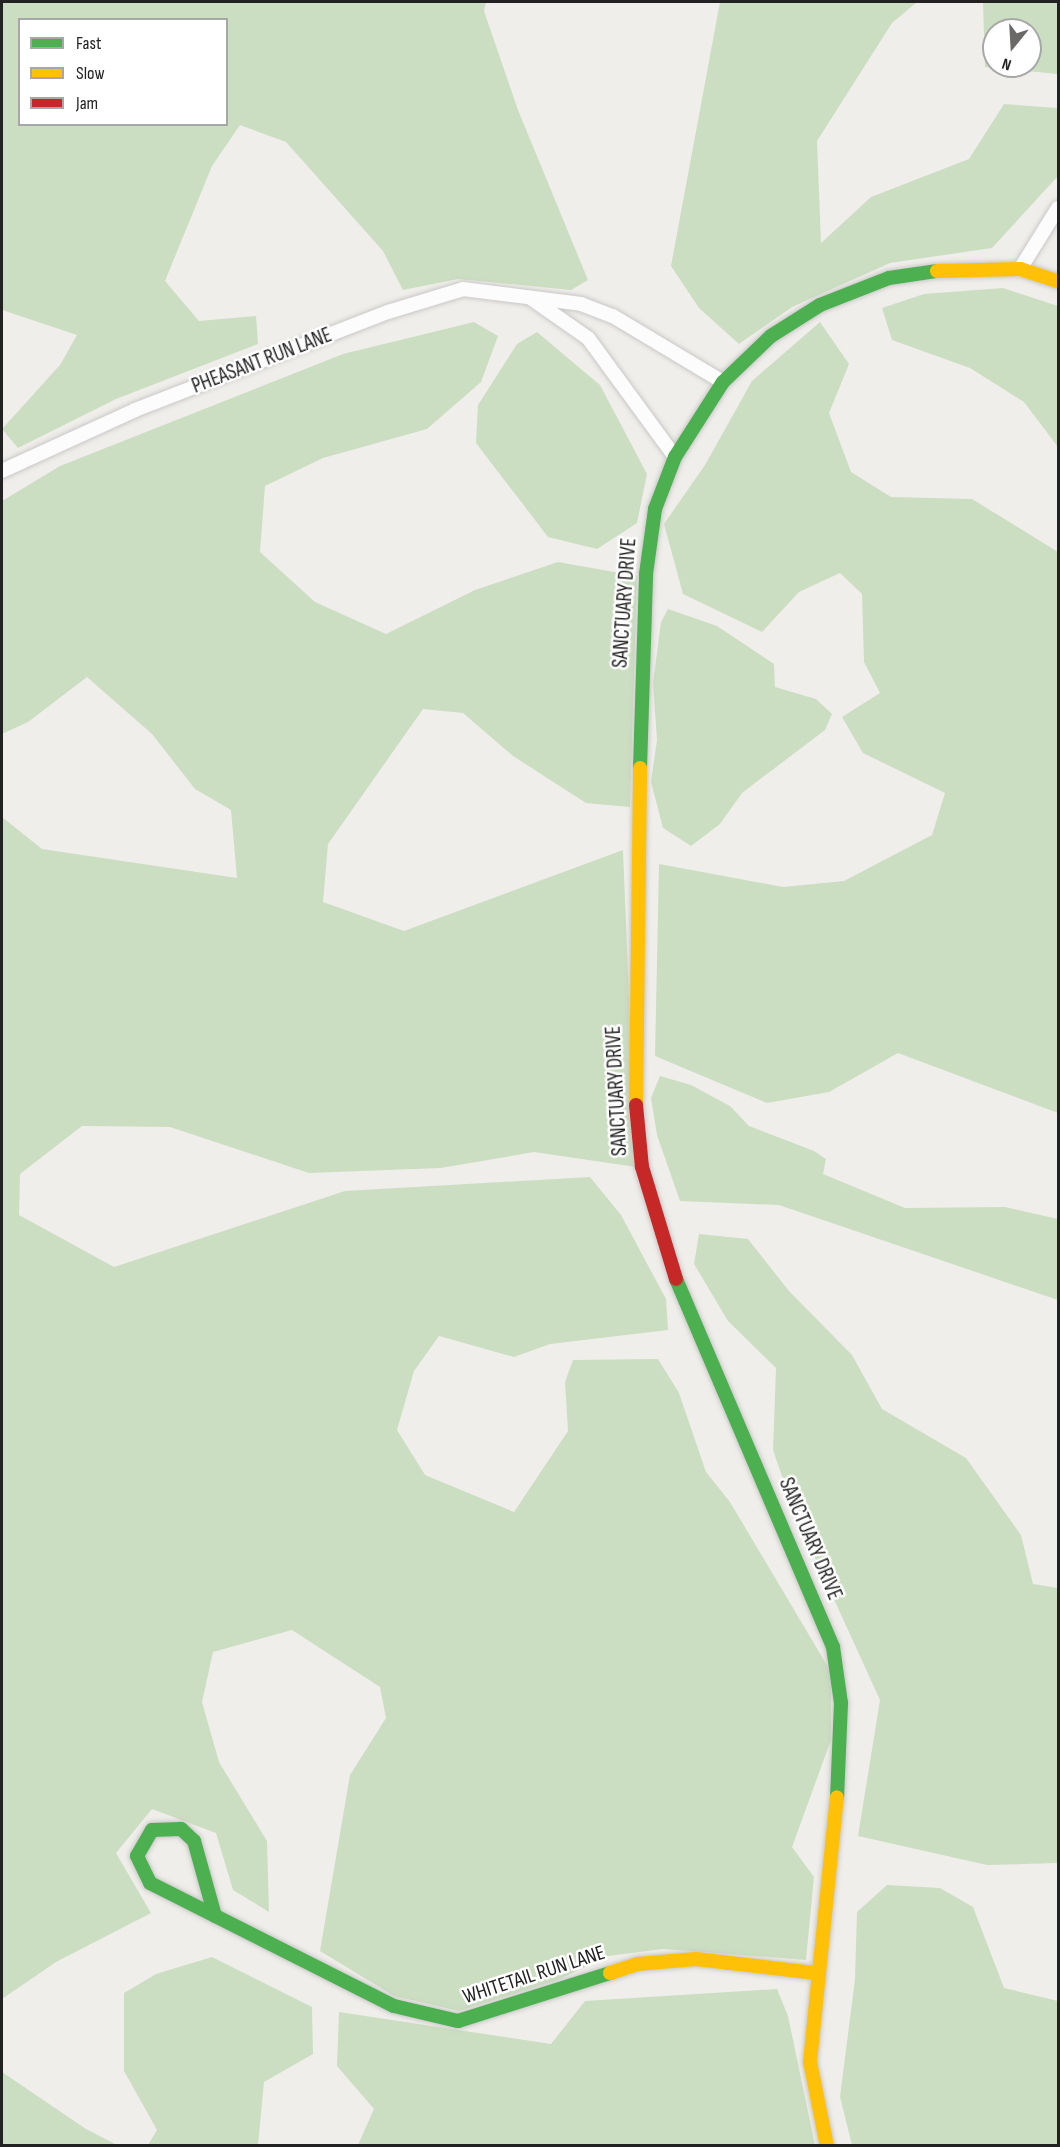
<!DOCTYPE html>
<html>
<head>
<meta charset="utf-8">
<style>
	body { margin:0 }
	#map { position:relative; width:1060px; height:2147px; overflow:hidden; background:#f0eeeb; font-family:"Sofia Sans Condensed",sans-serif }
	div>[style] { position:absolute }
	.forest>* { inset:0; background:#cbdec1 }
	.roads { filter:drop-shadow(0 0 2px #c9c8c7) drop-shadow(0 0 2px #c9c8c7) }
	.street>* { height:14px; margin:-7px; padding:0 7px; transform-origin:7px; border-radius:7px; background:#fdfcfc }
	.fast>* { height:14px; margin:-7px; padding:0 7px; transform-origin:7px; border-radius:7px; background:#4caf50 }
	.slow>* { height:14px; margin:-7px; padding:0 7px; transform-origin:7px; border-radius:7px; background:#ffc107 }
	.jam>* { height:14px; margin:-7px; padding:0 7px; transform-origin:7px; border-radius:7px; background:#c62828 }
	span { translate:-50% -50%; white-space:nowrap; text-align:center; line-height:1.15; -webkit-text-stroke:5px #fff; paint-order:stroke }
	.street-label { font-size:21px; color:#222 }
	.frame { position:absolute; inset:0; border:3px solid #222; pointer-events:none }
	.legend { position:absolute; left:18px; top:18px; width:210px; height:108px; box-sizing:border-box; background:#fff; border:2px solid #a7a7a7; margin:0; padding:8px 10px; list-style:none; font-size:18px; color:#222 }
	.legend li { display:flex; align-items:center; gap:12px; height:30px }
	.legend b { width:30px; border:2px solid #a7a7a7 }
	.north { position:absolute; left:982px; top:18px; width:60px; height:60px; box-sizing:border-box; background:#fff; border:2px solid #a7a7a7; border-radius:50%; rotate:198deg; font-size:16px; font-weight:700; line-height:24px; text-align:center; color:#222 }
	.north::after { content:''; display:block; margin:auto; width:21px; height:27px; background:#6a6968; clip-path:polygon(50% 0,100% 100%,50% 72%,0 100%) }
</style>
</head>
<body>
<div id="map">
	<div class="forest">
		<div style="clip-path:polygon(evenodd,2px 2px,486px 2px,484px 11px,518px 110px,588px 280px,571px 290px,458px 279px,403px 290px,383px 251px,286px 142px,240px 125px,212px 166px,165px 281px,199px 321px,256px 316px,258px 344px,116px 399px,18px 448px,2px 429px,60px 365px,77px 335px,2px 310px,2px 2px,20px 20px,226px 20px,226px 124px,20px 124px,20px 20px)"></div>
		<div style="clip-path:polygon(720px 2px,917px 2px,892px 23px,817px 141px,821px 243px,871px 197px,969px 159px,1004px 104px,1058px 108px,1058px 176px,992px 248px,890px 263px,792px 307px,739px 344px,699px 308px,671px 266px)"></div>
		<div style="clip-path:polygon(evenodd,983px 2px,1058px 2px,1058px 74px,985px 67px,983px 2px,994px 30px,1030px 30px,1030px 66px,994px 66px,994px 30px)"></div>
		<div style="clip-path:polygon(1003px 288px,1058px 306px,1058px 447px,1024px 402px,970px 368px,892px 340px,882px 308px,924px 294px)"></div>
		<div style="clip-path:polygon(474px 322px,498px 336px,481px 382px,427px 429px,323px 458px,265px 486px,260px 552px,315px 602px,386px 634px,475px 590px,558px 562px,637px 576px,630px 807px,586px 803px,513px 756px,463px 713px,423px 709px,328px 844px,323px 902px,404px 931px,623px 850px,636px 1167px,534px 1152px,441px 1168px,309px 1173px,170px 1127px,82px 1126px,20px 1174px,19px 1215px,114px 1267px,345px 1191px,590px 1177px,621px 1215px,666px 1299px,668px 1330px,550px 1344px,514px 1357px,439px 1336px,414px 1371px,397px 1430px,425px 1475px,514px 1512px,568px 1431px,565px 1382px,573px 1360px,658px 1359px,679px 1393px,706px 1472px,730px 1502px,831px 1672px,831px 1740px,792px 1847px,814px 1877px,806px 1960px,663px 1949px,608px 1956px,558px 1980px,459px 2011px,394px 1996px,320px 1951px,350px 1775px,386px 1718px,380px 1687px,292px 1630px,213px 1652px,202px 1702px,219px 1762px,267px 1841px,269px 1912px,233px 1890px,216px 1833px,152px 1809px,116px 1853px,151px 1913px,56px 1962px,2px 1999px,2px 817px,42px 849px,237px 878px,231px 810px,195px 789px,152px 734px,87px 677px,28px 722px,2px 734px,2px 501px,60px 466px,343px 354px)"></div>
		<div style="clip-path:polygon(820px 322px,849px 364px,829px 413px,851px 472px,891px 497px,972px 499px,1058px 552px,1058px 1113px,898px 1053px,829px 1092px,767px 1103px,655px 1056px,659px 864px,783px 887px,844px 881px,932px 835px,945px 793px,863px 753px,842px 717px,880px 693px,864px 662px,862px 594px,840px 573px,799px 592px,762px 632px,683px 594px,664px 524px,705px 465px,752px 381px)"></div>
		<div style="clip-path:polygon(537px 332px,600px 385px,647px 474px,637px 523px,597px 549px,548px 537px,476px 443px,478px 405px,517px 344px)"></div>
		<div style="clip-path:polygon(668px 609px,717px 626px,774px 664px,775px 687px,816px 699px,832px 714px,825px 730px,742px 793px,720px 824px,691px 846px,663px 828px,651px 782px,657px 740px,653px 683px,661px 622px)"></div>
		<div style="clip-path:polygon(660px 1076px,691px 1085px,730px 1106px,749px 1126px,814px 1151px,826px 1159px,823px 1174px,905px 1208px,1005px 1207px,1058px 1219px,1058px 1300px,779px 1205px,680px 1201px,657px 1135px,651px 1098px)"></div>
		<div style="clip-path:polygon(699px 1234px,748px 1239px,789px 1291px,852px 1355px,882px 1409px,966px 1458px,1021px 1535px,1033px 1584px,1058px 1588px,1058px 1863px,987px 1865px,858px 1836px,880px 1700px,795px 1514px,773px 1450px,776px 1368px,728px 1321px,694px 1264px)"></div>
		<div style="clip-path:polygon(887px 1885px,940px 1888px,973px 1907px,1004px 1988px,1058px 2001px,1058px 2145px,852px 2145px,840px 2097px,855px 1979px,857px 1912px)"></div>
		<div style="clip-path:polygon(212px 1957px,312px 2007px,313px 2054px,264px 2082px,258px 2145px,148px 2145px,157px 2130px,124px 2071px,124px 1993px,156px 1974px)"></div>
		<div style="clip-path:polygon(777px 1989px,788px 2016px,815px 2145px,358px 2145px,374px 2109px,337px 2066px,339px 2012px,551px 2044px,585px 2001px)"></div>
		<div style="clip-path:polygon(2px 2072px,86px 2129px,117px 2145px,2px 2145px)"></div>
	</div>
	<div class="roads">
		<div class="street">
			<div style="left:1020px;top:269px;width:72px;rotate:-58.1deg"></div>
			<div style="left:532px;top:299px;width:68px;rotate:34.9deg"></div>
			<div style="left:588px;top:338px;width:147px;rotate:53.8deg"></div>
			<div style="left:2px;top:471px;width:146px;rotate:-24.6deg"></div>
			<div style="left:135px;top:410px;width:271px;rotate:-21.2deg"></div>
			<div style="left:388px;top:312px;width:78px;rotate:-17deg"></div>
			<div style="left:463px;top:289px;width:119px;rotate:7.2deg"></div>
			<div style="left:581px;top:304px;width:34px;rotate:21deg"></div>
			<div style="left:613px;top:316px;width:128px;rotate:31deg"></div>
		</div>
		<div class="fast">
			<div style="left:640px;top:768px;width:194px;rotate:-88.2deg"></div>
			<div style="left:646px;top:574px;width:66px;rotate:-82.1deg"></div>
			<div style="left:655px;top:509px;width:56px;rotate:-69deg"></div>
			<div style="left:675px;top:457px;width:89px;rotate:-57.4deg"></div>
			<div style="left:723px;top:382px;width:66px;rotate:-43.8deg"></div>
			<div style="left:771px;top:336px;width:58px;rotate:-32.3deg"></div>
			<div style="left:820px;top:305px;width:74px;rotate:-21.4deg"></div>
			<div style="left:889px;top:278px;width:49px;rotate:-8.3deg"></div>
			<div style="left:676px;top:1279px;width:400px;rotate:66.9deg"></div>
			<div style="left:833px;top:1647px;width:57px;rotate:81.9deg"></div>
			<div style="left:841px;top:1703px;width:94px;rotate:92.4deg"></div>
			<div style="left:215px;top:1916px;width:78px;rotate:-105.6deg"></div>
			<div style="left:194px;top:1841px;width:18px;rotate:-137deg"></div>
			<div style="left:181px;top:1829px;width:29px;rotate:178deg"></div>
			<div style="left:152px;top:1830px;width:30px;rotate:120deg"></div>
			<div style="left:137px;top:1856px;width:30px;rotate:64deg"></div>
			<div style="left:150px;top:1883px;width:273px;rotate:26.8deg"></div>
			<div style="left:394px;top:2006px;width:66px;rotate:13.2deg"></div>
			<div style="left:458px;top:2021px;width:159px;rotate:-17.5deg"></div>
		</div>
		<div class="slow">
			<div style="left:937px;top:271px;width:83px;rotate:-1.4deg"></div>
			<div style="left:1020px;top:269px;width:40px;rotate:18deg"></div>
			<div style="left:636px;top:1105px;width:337px;rotate:-89.3deg"></div>
			<div style="left:610px;top:1973px;width:28px;rotate:-18deg"></div>
			<div style="left:637px;top:1964px;width:59px;rotate:-4.8deg"></div>
			<div style="left:696px;top:1959px;width:121px;rotate:6.7deg"></div>
			<div style="left:827px;top:2146px;width:86px;rotate:-101.4deg"></div>
			<div style="left:810px;top:2062px;width:266px;rotate:-84.2deg"></div>
		</div>
		<div class="jam">
			<div style="left:636px;top:1105px;width:62px;rotate:84.5deg"></div>
			<div style="left:642px;top:1167px;width:117px;rotate:73.1deg"></div>
		</div>
	</div>
	<div class="street-label">
		<span style="left:262px;top:361px;rotate:-21deg">PHEASANT RUN LANE</span>
		<span style="left:625px;top:603px;rotate:-86deg">SANCTUARY DRIVE</span>
		<span style="left:617px;top:1091px;rotate:-93deg">SANCTUARY DRIVE</span>
		<span style="left:810px;top:1539px;rotate:67deg">SANCTUARY DRIVE</span>
		<span style="left:534px;top:1975px;rotate:-18deg">WHITETAIL RUN LANE</span>
	</div>
	<div class="frame"></div>
	<ul class="legend">
	<li><b style="height:8px;background:#4caf50"></b>Fast</li>
	<li><b style="height:8px;background:#ffc107"></b>Slow</li>
	<li><b style="height:8px;background:#c62828"></b>Jam</li>
	</ul>
	<div class="north">N</div>
</div>
</body>
</html>
